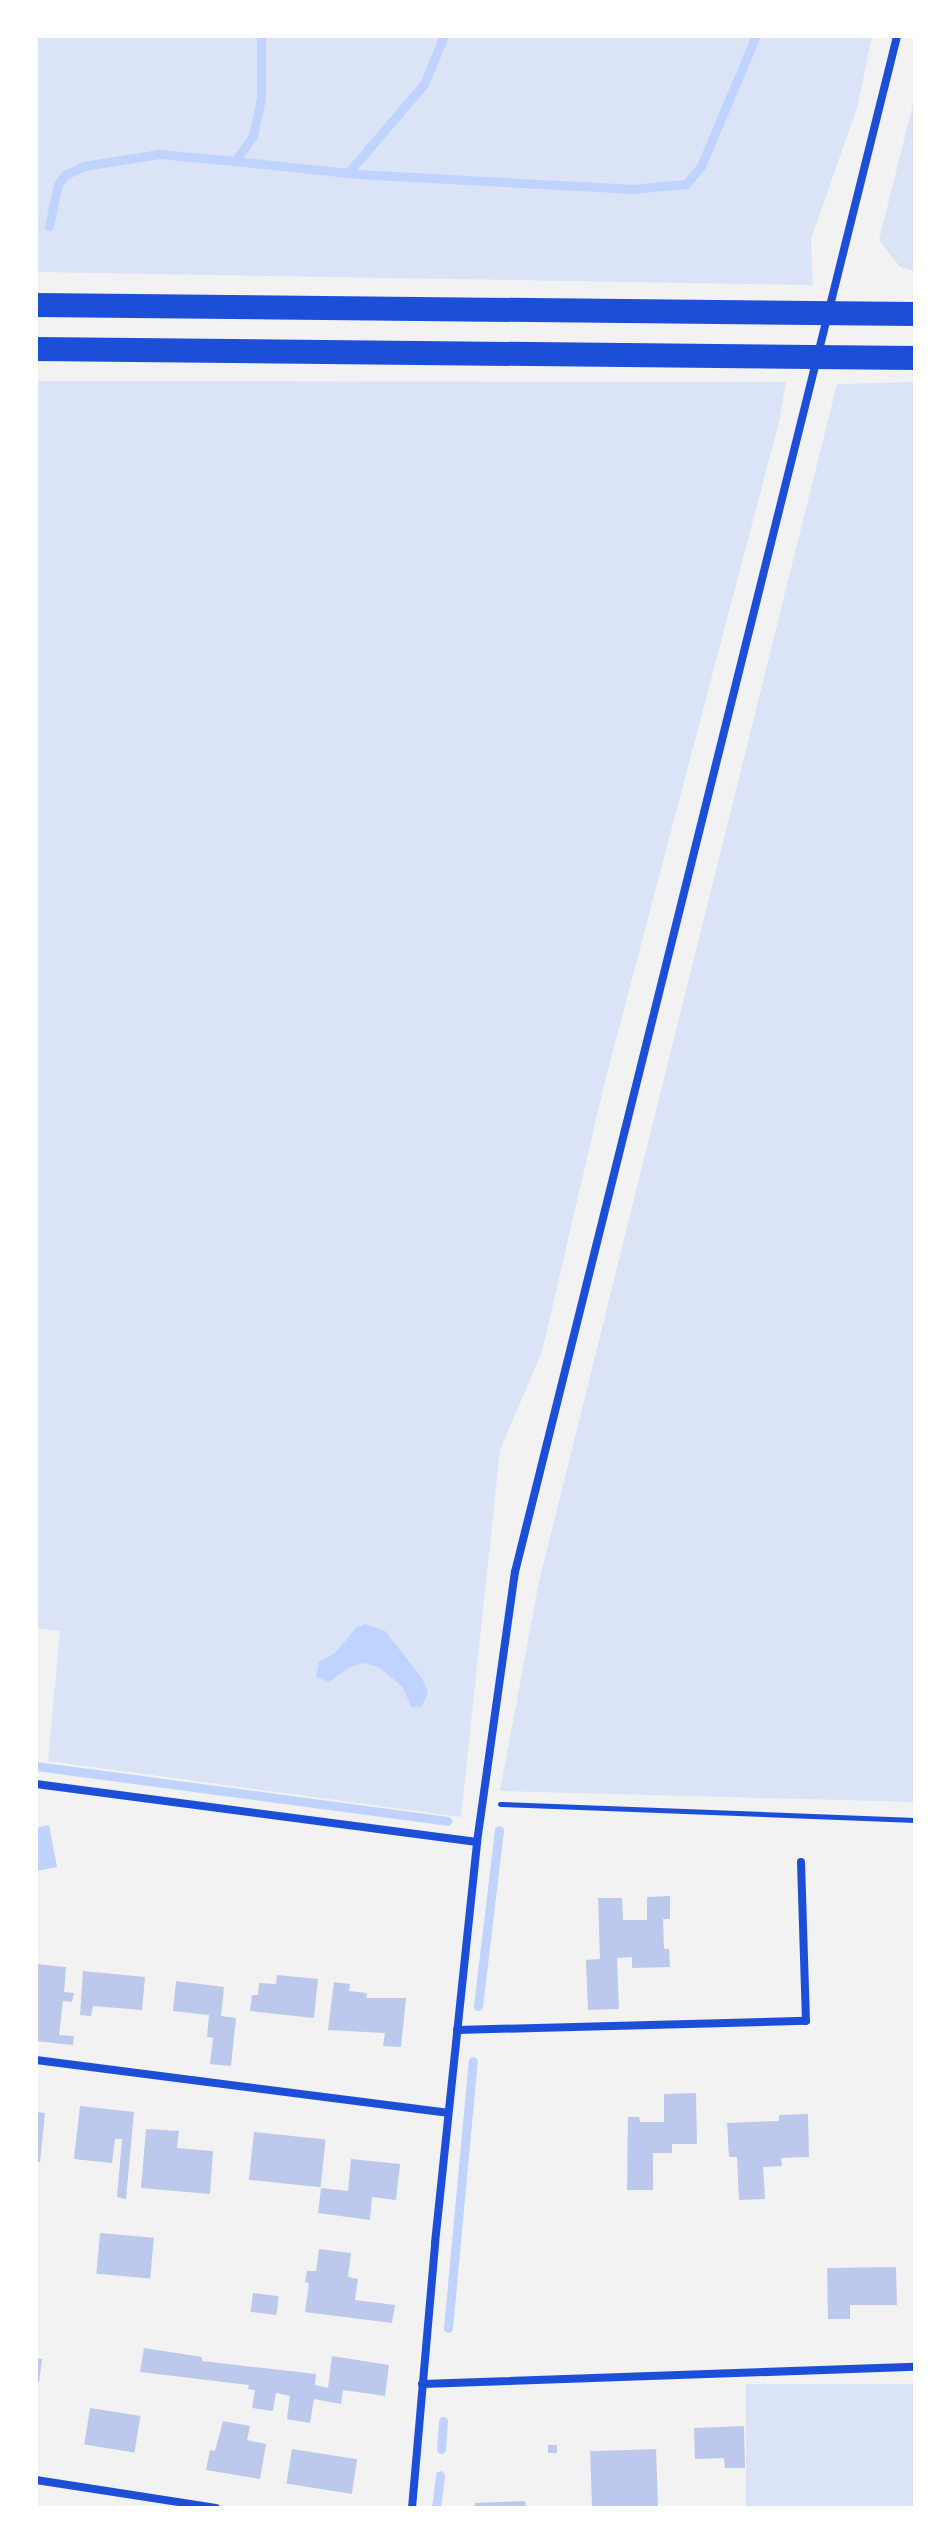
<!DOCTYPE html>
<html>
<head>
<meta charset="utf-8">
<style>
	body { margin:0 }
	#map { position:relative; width:951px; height:2544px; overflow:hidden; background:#f2f2f2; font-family:Lato,sans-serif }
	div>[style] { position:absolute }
	.green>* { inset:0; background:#dbe4f7; transform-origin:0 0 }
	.water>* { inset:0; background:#bfd3fe }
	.stream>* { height:9px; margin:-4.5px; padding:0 4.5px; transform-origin:4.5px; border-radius:4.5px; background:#bfd3fe }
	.building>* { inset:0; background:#bdc9ec; transform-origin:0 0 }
	.path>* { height:5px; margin:-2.5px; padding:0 2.5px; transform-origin:2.5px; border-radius:2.5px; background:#1d4ed8 }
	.minor>* { height:8px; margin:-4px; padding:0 4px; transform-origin:4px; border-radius:4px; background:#1d4ed8 }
	.motorway>* { height:24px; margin:-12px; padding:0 12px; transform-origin:12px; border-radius:12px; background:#1d4ed8 }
	span { translate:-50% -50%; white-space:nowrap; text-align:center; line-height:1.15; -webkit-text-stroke:8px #fff; paint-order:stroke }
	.frame { position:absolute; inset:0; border:38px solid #fff; pointer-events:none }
</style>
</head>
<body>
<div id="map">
	<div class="green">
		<div style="clip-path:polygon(36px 36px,872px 36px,858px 105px,811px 239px,813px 285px,36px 272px)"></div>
		<div style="clip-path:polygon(915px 96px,915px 271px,900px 267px,879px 240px)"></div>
		<div style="clip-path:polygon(36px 381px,786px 382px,779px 422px,603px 1089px,542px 1352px,500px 1450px,461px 1817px,48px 1761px,60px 1631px,36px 1628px)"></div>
		<div style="clip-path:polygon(915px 382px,915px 1802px,500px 1791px,539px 1581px,837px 384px)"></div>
		<div style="left:915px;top:2384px;width:124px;height:169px;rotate:90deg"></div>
	</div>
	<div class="water">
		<div style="clip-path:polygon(365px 1624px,385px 1631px,422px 1678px,428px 1693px,422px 1706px,412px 1708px,402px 1686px,378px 1667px,363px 1663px,348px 1668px,329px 1682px,316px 1677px,319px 1662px,335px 1653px,356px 1628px)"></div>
		<div style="clip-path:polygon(49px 1825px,57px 1867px,37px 1871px,36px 1828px)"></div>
	</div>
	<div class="stream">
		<div style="left:235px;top:161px;width:123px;rotate:6.1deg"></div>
		<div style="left:357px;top:174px;width:274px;rotate:3.1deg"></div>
		<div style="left:631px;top:189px;width:55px;rotate:-5.2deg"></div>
		<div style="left:686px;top:184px;width:23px;rotate:-50deg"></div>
		<div style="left:701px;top:166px;width:141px;rotate:-67.1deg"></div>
		<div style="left:348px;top:173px;width:117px;rotate:-49.5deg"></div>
		<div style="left:424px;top:84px;width:52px;rotate:-67.4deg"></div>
		<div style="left:49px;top:226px;width:43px;rotate:-77.9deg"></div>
		<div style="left:58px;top:184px;width:11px;rotate:-52deg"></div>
		<div style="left:65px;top:175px;width:21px;rotate:-25deg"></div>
		<div style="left:84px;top:166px;width:76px;rotate:-9.1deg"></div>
		<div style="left:159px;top:154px;width:76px;rotate:5.3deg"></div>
		<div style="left:235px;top:161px;width:31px;rotate:-54deg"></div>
		<div style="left:253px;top:136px;width:39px;rotate:-78deg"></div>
		<div style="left:261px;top:98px;width:62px;rotate:-90deg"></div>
		<div style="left:36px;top:1766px;width:415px;rotate:7.6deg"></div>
		<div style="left:478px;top:2006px;width:177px;rotate:-83.2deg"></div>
		<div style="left:448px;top:2328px;width:268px;rotate:-84.7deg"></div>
		<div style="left:441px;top:2449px;width:28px;rotate:-86deg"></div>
		<div style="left:436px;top:2508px;width:33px;rotate:-83deg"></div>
	</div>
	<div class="building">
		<div style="clip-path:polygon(670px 1896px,670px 1919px,663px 1919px,664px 1949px,669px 1949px,670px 1967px,632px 1968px,632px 1957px,617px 1958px,619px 2009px,588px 2010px,586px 1960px,600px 1959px,598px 1898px,622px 1898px,623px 1920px,647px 1920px,647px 1897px)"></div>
		<div style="clip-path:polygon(36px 1964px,66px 1967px,64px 1992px,74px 1993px,72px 2002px,63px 2001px,59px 2035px,74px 2036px,73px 2045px,36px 2041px)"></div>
		<div style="clip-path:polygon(83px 1971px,145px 1977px,142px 2010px,93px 2006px,91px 2016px,80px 2015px)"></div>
		<div style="clip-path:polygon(277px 1975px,318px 1979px,314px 2018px,250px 2011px,252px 1995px,258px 1995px,259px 1983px,276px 1984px)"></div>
		<div style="clip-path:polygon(176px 1981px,224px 1987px,221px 2016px,236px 2018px,231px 2066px,210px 2064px,213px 2038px,207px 2037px,209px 2015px,173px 2011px)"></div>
		<div style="clip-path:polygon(334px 1982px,350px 1984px,349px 1991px,367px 1993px,366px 1998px,406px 1998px,401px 2047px,383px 2046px,385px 2033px,328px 2030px)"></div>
		<div style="clip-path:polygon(696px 2093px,697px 2144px,672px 2144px,672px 2153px,653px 2153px,653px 2190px,627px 2190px,628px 2117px,639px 2117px,640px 2122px,664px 2122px,664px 2094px)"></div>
		<div style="clip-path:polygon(80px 2106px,134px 2112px,126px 2199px,117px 2197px,122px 2139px,115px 2139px,112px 2163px,74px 2159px)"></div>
		<div style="clip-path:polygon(36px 2112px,45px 2113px,40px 2162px,36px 2162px)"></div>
		<div style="clip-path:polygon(808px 2114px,809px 2157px,781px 2158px,782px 2166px,763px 2167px,765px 2199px,739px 2200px,737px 2157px,729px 2157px,727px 2123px,779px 2121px,779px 2115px)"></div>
		<div style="clip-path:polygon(146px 2129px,179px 2131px,177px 2148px,213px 2151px,210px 2194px,141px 2188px)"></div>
		<div style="left:254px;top:2132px;width:72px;height:48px;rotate:6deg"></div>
		<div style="clip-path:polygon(351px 2159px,400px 2164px,396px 2200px,372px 2197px,370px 2220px,318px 2213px,321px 2188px,348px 2191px)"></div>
		<div style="left:100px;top:2233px;width:54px;height:41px;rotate:5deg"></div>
		<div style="clip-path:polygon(319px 2249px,351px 2253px,348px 2277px,358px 2279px,355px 2300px,395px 2305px,392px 2323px,305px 2312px,309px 2283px,305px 2282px,307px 2271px,316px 2271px)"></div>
		<div style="clip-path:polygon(896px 2267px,897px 2305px,850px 2305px,850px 2319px,828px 2319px,827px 2268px)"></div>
		<div style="left:253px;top:2293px;width:26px;height:19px;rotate:7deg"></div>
		<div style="clip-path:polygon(144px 2348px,202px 2357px,202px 2361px,316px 2374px,315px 2385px,328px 2388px,332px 2356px,389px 2365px,385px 2396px,343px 2390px,341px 2404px,314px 2399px,310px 2423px,287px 2419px,290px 2396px,276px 2393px,273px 2411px,252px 2408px,255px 2390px,248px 2389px,249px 2385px,140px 2372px)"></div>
		<div style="clip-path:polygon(36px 2358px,42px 2359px,39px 2382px,36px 2382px)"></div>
		<div style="left:90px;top:2408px;width:51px;height:37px;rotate:9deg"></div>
		<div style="clip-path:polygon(223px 2421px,250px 2426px,247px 2440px,266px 2444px,260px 2479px,206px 2470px,210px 2450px,215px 2451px)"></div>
		<div style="clip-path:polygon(744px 2426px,745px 2468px,725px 2468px,724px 2458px,695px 2459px,694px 2428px)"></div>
		<div style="left:548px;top:2445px;width:9px;height:8px"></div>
		<div style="left:292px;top:2449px;width:66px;height:35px;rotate:9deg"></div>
		<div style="left:656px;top:2449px;width:59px;height:66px;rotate:88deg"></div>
		<div style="clip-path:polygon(525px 2501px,526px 2508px,475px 2508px,475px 2503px)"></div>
	</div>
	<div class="path">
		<div style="left:500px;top:1804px;width:415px;rotate:2.2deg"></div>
	</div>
	<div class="minor">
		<div style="left:36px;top:1784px;width:445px;rotate:7.5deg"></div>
		<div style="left:457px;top:2030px;width:349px;rotate:-1.5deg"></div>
		<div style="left:806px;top:2021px;width:159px;rotate:-91.8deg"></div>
		<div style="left:36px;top:2060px;width:415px;rotate:7.3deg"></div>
		<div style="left:422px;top:2384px;width:493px;rotate:-2deg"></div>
		<div style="left:36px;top:2480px;width:182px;rotate:8.8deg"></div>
		<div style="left:412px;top:2508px;width:266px;rotate:-85deg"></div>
		<div style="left:435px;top:2243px;width:403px;rotate:-84deg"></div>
		<div style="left:477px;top:1842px;width:273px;rotate:-82deg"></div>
		<div style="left:515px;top:1572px;width:1583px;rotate:-76.03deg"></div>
	</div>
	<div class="motorway">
		<div style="left:36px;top:305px;width:879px;rotate:0.59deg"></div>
		<div style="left:36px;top:349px;width:879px;rotate:0.59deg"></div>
	</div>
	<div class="frame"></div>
</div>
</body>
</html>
